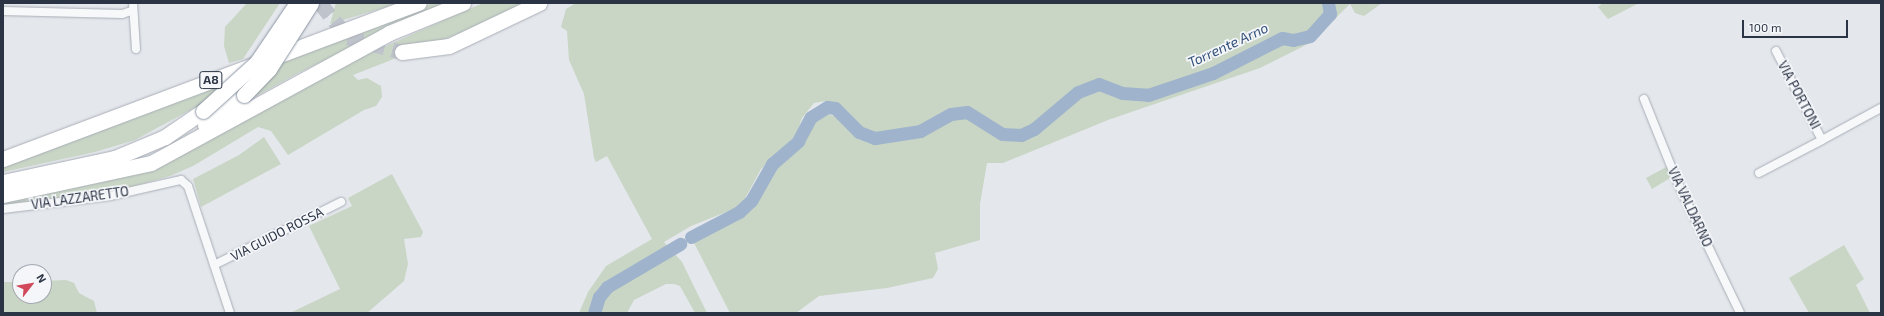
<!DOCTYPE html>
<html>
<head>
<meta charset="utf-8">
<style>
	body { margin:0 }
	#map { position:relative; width:1884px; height:316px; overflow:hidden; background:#e4e7ec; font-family:"Exo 2",sans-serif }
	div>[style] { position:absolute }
	.green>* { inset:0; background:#c9d6c5 }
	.river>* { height:13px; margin:-6.5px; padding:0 6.5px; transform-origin:6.5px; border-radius:6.5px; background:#9fb4cc }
	.motorway-tunnel>* { height:15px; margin-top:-7.5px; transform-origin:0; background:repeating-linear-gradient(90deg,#bfc3cb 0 15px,transparent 0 23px) }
	.roads { filter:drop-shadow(0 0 1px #a9aeb7) drop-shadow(0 0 1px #a9aeb7) }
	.minor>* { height:8px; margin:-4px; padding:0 4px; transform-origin:4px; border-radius:4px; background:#f7f8fa }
	.motorway>* { height:15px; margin:-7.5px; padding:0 7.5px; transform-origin:7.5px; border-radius:7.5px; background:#fff }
	.bridges { filter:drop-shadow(0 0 1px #8b94a3) drop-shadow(0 0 1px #8b94a3) }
	.motorway-bridge>* { height:15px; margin:-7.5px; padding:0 7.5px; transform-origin:7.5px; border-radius:7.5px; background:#fff }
	span { translate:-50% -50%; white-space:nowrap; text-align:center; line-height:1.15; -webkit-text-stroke:3.5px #f4f6f9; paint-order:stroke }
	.shield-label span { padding:1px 3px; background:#f4f6f9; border:1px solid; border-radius:3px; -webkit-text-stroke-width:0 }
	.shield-label { font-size:12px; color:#2b3445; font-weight:700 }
	.street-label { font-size:13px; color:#2b3445 }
	.water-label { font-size:14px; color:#34527a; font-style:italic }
	.frame { position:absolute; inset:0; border:4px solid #2b3445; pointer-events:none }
	.north { position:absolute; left:12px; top:264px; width:40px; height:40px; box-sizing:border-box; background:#f4f6f9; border:1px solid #a4a8b1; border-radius:50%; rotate:59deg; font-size:11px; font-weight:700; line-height:16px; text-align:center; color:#2b3445 }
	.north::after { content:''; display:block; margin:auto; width:14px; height:18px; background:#d1495b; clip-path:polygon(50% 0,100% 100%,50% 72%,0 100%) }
	.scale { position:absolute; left:1742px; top:20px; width:106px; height:18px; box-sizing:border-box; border:2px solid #2b3445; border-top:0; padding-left:5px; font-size:12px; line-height:14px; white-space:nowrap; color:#2b3445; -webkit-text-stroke:3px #f4f6f9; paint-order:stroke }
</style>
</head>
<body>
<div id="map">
	<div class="green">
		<div style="clip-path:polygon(247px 3px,280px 3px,243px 59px,229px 63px,224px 46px,225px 27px)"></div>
		<div style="clip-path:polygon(336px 3px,399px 3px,330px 24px)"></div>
		<div style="clip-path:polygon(433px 3px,448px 3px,300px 72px,251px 99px,249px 96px,287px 55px)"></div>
		<div style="clip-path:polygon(483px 3px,525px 3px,496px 19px,353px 75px,358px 80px,367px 78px,381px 86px,382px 97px,376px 106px,364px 110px,288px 155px,271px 131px,258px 127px,193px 166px,170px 176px,120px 190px,3px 207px,3px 202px,113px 180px,154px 167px,341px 66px)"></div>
		<div style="clip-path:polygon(576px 3px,1382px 3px,1364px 16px,1355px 13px,1350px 4px,1310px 43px,1260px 68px,1108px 120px,1003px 163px,987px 163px,980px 204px,980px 240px,935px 253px,938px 269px,933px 278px,887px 288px,819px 296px,796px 313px,730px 313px,692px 239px,751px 210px,771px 170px,790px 153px,798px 150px,809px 128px,822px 113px,842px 118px,862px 138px,887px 141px,916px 134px,917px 130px,874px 135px,859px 128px,841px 110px,825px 101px,814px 103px,802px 118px,796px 135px,761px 169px,741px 206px,691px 226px,664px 242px,682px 262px,707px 313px,695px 313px,680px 286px,674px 284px,666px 284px,634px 300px,627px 313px,579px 313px,588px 292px,606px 266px,652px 239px,607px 156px,596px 162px,594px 158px,584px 94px,569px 60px,567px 31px,561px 27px,566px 9px)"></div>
		<div style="clip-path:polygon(1603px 3px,1639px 3px,1608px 19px,1598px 7px)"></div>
		<div style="clip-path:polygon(230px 76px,205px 102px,135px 140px,95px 152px,3px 172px,3px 163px)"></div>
		<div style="clip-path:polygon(264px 137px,281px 164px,201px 207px,193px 179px,239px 155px)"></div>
		<div style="clip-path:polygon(1668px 166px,1672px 177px,1652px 189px,1646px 178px)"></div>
		<div style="clip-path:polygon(392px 174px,423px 232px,421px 237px,404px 239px,408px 264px,404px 281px,367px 313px,290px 313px,340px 289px,309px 226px,352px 206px,348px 198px)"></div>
		<div style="clip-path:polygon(1844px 245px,1864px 279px,1856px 285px,1870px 313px,1809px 313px,1789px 278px)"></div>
		<div style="clip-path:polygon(66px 280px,74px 283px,79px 293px,94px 301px,97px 313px,3px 313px,3px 282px,20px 282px,20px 296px,44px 296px,44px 281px)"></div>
	</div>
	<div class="river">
		<div style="left:691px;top:237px;width:54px;rotate:-27.5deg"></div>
		<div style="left:739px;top:212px;width:16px;rotate:-43deg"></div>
		<div style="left:751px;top:201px;width:43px;rotate:-60.4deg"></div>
		<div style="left:772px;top:164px;width:35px;rotate:-41deg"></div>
		<div style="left:798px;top:141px;width:27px;rotate:-62deg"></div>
		<div style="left:811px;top:117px;width:19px;rotate:-32deg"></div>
		<div style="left:827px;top:107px;width:8px;rotate:7deg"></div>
		<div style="left:835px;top:108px;width:34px;rotate:45deg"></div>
		<div style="left:859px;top:132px;width:17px;rotate:21deg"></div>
		<div style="left:875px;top:138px;width:46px;rotate:-8.8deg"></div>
		<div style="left:920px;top:131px;width:35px;rotate:-29deg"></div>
		<div style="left:951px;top:114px;width:16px;rotate:-7deg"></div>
		<div style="left:967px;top:112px;width:41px;rotate:32.2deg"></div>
		<div style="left:1002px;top:134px;width:19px;rotate:3deg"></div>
		<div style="left:1021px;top:135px;width:14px;rotate:-25deg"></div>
		<div style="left:1034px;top:129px;width:57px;rotate:-40.1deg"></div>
		<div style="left:1078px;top:92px;width:22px;rotate:-21deg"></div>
		<div style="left:1099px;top:84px;width:25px;rotate:21deg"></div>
		<div style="left:1122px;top:93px;width:26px;rotate:4deg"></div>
		<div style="left:1148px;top:95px;width:69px;rotate:-18.7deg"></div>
		<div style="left:1213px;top:73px;width:77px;rotate:-26.9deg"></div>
		<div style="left:1282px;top:38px;width:11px;rotate:10deg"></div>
		<div style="left:1293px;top:40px;width:17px;rotate:-13deg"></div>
		<div style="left:1310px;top:36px;width:30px;rotate:-48deg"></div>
		<div style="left:1330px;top:14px;width:11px;rotate:-100deg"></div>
		<div style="left:594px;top:313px;width:17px;rotate:-73deg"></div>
		<div style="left:599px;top:297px;width:13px;rotate:-51deg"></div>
		<div style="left:607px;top:287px;width:85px;rotate:-30.5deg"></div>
	</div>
	<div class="motorway-tunnel">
		<div style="left:320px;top:3px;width:44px;rotate:50.5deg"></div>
		<div style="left:348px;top:37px;width:56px;rotate:15.5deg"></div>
	</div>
	<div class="roads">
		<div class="minor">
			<div style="left:133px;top:3px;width:46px;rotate:86.3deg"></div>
			<div style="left:3px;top:11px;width:119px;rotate:1.4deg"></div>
			<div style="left:122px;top:14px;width:9px;rotate:-18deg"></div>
			<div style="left:1776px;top:51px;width:100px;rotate:62.7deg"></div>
			<div style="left:1822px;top:140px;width:67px;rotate:-28.5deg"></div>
			<div style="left:1644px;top:99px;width:94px;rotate:68.1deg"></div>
			<div style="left:1679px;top:186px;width:141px;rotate:64.3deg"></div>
			<div style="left:1759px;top:173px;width:71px;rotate:-27.6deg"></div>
			<div style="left:3px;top:209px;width:108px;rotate:-6.9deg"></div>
			<div style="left:110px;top:196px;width:73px;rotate:-12.7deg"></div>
			<div style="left:181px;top:180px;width:9px;rotate:41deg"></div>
			<div style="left:188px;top:186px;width:134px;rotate:71.7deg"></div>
			<div style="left:214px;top:265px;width:142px;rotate:-26.4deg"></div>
		</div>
		<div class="motorway">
			<div style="left:402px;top:52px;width:47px;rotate:-7.3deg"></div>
			<div style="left:449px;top:46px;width:100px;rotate:-25.5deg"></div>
			<div style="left:205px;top:125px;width:49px;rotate:-37.6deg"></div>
			<div style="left:3px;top:159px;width:444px;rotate:-20.6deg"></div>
			<div style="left:3px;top:182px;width:115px;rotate:-12.1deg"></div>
			<div style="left:115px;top:158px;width:54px;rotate:-22.8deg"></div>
			<div style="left:165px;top:137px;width:46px;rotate:-34.4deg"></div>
			<div style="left:3px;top:195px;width:151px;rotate:-12.2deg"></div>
			<div style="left:151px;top:163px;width:271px;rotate:-28.6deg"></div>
			<div style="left:389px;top:33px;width:80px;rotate:-22.1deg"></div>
		</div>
	</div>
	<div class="bridges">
		<div class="motorway-bridge">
			<div style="left:244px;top:95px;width:36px;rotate:-46deg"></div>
			<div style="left:269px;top:69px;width:78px;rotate:-57.5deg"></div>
			<div style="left:203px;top:111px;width:73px;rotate:-42.2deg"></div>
			<div style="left:257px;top:62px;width:71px;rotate:-55.9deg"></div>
		</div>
	</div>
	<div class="shield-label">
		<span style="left:211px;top:80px">A8</span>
	</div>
	<div class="street-label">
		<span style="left:1799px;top:95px;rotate:62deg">VIA PORTONI</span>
		<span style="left:80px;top:198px;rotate:-8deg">VIA LAZZARETTO</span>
		<span style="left:1690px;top:207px;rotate:65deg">VIA VALDARNO</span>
		<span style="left:277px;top:234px;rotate:-27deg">VIA GUIDO ROSSA</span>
	</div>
	<div class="water-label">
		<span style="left:1228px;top:45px;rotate:-25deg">Torrente Arno</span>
	</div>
	<div class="frame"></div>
	<div class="north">N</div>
	<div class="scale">100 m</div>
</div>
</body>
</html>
